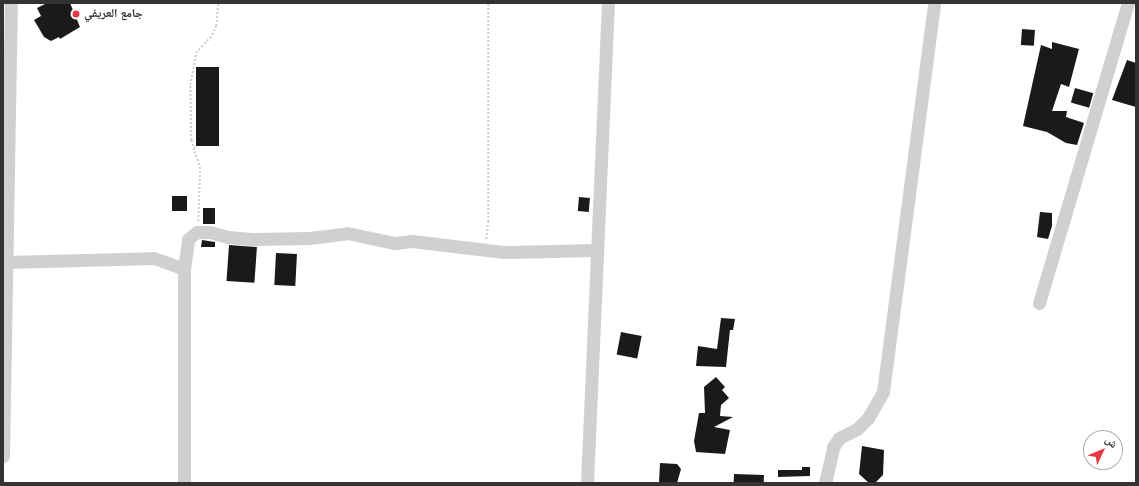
<!DOCTYPE html>
<html>
<head>
<meta charset="utf-8">
<style>
	body { margin:0 }
	#map { position:relative; width:1139px; height:486px; overflow:hidden; background:#fff; font-family:Roboto,"Noto Naskh Arabic",sans-serif }
	div>[style] { position:absolute }
	.building>* { inset:0; background:#1a1a1a; transform-origin:0 0 }
	.path>* { height:1.5px; margin-top:-0.75px; transform-origin:0; background:repeating-linear-gradient(90deg,#cdcdcd 0 2px,transparent 0 4px) }
	.minor>* { height:13px; margin:-6.5px; padding:0 6.5px; transform-origin:6.5px; border-radius:6.5px; background:#d0d0d0 }
	.dots>* { width:11px; height:11px; translate:-50% -50%; box-sizing:border-box; border:2px solid #fff; border-radius:50% }
	span { translate:-50% -50%; white-space:nowrap; text-align:center; line-height:1.15; -webkit-text-stroke:4px #fff; paint-order:stroke }
	.poi-label { font-size:12px; color:#333; font-weight:700 }
	.left { translate:0 -50%; text-align:left }
	.frame { position:absolute; inset:0; border:4px solid #333; pointer-events:none }
	.north { position:absolute; left:1083px; top:430px; width:40px; height:40px; box-sizing:border-box; background:#fff; border:1px solid #adadad; border-radius:50%; rotate:46deg; font-size:11px; font-weight:700; line-height:16px; text-align:center; color:#333 }
	.north::after { content:''; display:block; margin:auto; width:14px; height:18px; background:#e63946; clip-path:polygon(50% 0,100% 100%,50% 72%,0 100%) }
</style>
</head>
<body>
<div id="map">
	<div class="building">
		<div style="clip-path:polygon(47px 3px,70px 3px,80px 27px,60px 39px,59px 37px,51px 41px,44px 37px,34px 20px,41px 16px,37px 8px)"></div>
		<div style="left:1022px;top:29px;width:13px;height:16px;rotate:4deg"></div>
		<div style="clip-path:polygon(1052px 42px,1079px 49px,1069px 87px,1061px 84px,1052px 111px,1067px 111px,1066px 117px,1084px 123px,1077px 145px,1066px 143px,1047px 132px,1023px 126px,1041px 45px,1052px 49px)"></div>
		<div style="clip-path:polygon(1127px 60px,1136px 63px,1136px 107px,1112px 100px)"></div>
		<div style="left:196px;top:67px;width:23px;height:79px"></div>
		<div style="left:1075px;top:88px;width:19px;height:15px;rotate:16deg"></div>
		<div style="left:172px;top:196px;width:15px;height:15px"></div>
		<div style="left:579px;top:197px;width:11px;height:14px;rotate:5deg"></div>
		<div style="left:203px;top:208px;width:12px;height:16px"></div>
		<div style="clip-path:polygon(1040px 212px,1052px 213px,1052px 226px,1048px 239px,1037px 237px)"></div>
		<div style="clip-path:polygon(202px 240px,215px 242px,215px 247px,201px 247px)"></div>
		<div style="left:229px;top:245px;width:28px;height:36px;rotate:4deg"></div>
		<div style="left:276px;top:253px;width:21px;height:32px;rotate:3deg"></div>
		<div style="clip-path:polygon(721px 318px,735px 319px,733px 330px,730px 330px,726px 367px,696px 366px,698px 346px,717px 349px)"></div>
		<div style="left:621px;top:332px;width:21px;height:23px;rotate:11deg"></div>
		<div style="clip-path:polygon(716px 377px,725px 387px,722px 390px,729px 398px,721px 405px,720px 416px,733px 417px,714px 427px,730px 430px,725px 454px,696px 452px,694px 441px,699px 413px,705px 413px,704px 387px)"></div>
		<div style="clip-path:polygon(862px 446px,884px 450px,883px 475px,875px 483px,869px 483px,859px 474px)"></div>
		<div style="clip-path:polygon(660px 463px,677px 464px,681px 469px,677px 483px,659px 483px)"></div>
		<div style="clip-path:polygon(802px 467px,810px 467px,810px 476px,778px 477px,778px 470px,802px 470px)"></div>
		<div style="left:734px;top:474px;width:30px;height:9px;rotate:2deg"></div>
	</div>
	<div class="path">
		<div style="left:198px;top:221px;width:52px;rotate:-87.8deg"></div>
		<div style="left:200px;top:169px;width:30px;rotate:-107deg"></div>
		<div style="left:191px;top:140px;width:55px;rotate:-91deg"></div>
		<div style="left:190px;top:85px;width:33px;rotate:-79deg"></div>
		<div style="left:196px;top:53px;width:24px;rotate:-48deg"></div>
		<div style="left:212px;top:35px;width:10px;rotate:-66deg"></div>
		<div style="left:216px;top:26px;width:23px;rotate:-85deg"></div>
		<div style="left:486px;top:239px;width:17px;rotate:-83deg"></div>
		<div style="left:488px;top:222px;width:219px;rotate:-90deg"></div>
	</div>
	<div class="minor">
		<div style="left:6px;top:262px;width:148px;rotate:-1.5deg"></div>
		<div style="left:154px;top:258px;width:32px;rotate:20deg"></div>
		<div style="left:184px;top:269px;width:214px;rotate:90deg"></div>
		<div style="left:184px;top:269px;width:30px;rotate:-82deg"></div>
		<div style="left:188px;top:239px;width:11px;rotate:-38deg"></div>
		<div style="left:197px;top:232px;width:13px"></div>
		<div style="left:210px;top:232px;width:19px;rotate:16deg"></div>
		<div style="left:228px;top:237px;width:21px;rotate:5deg"></div>
		<div style="left:249px;top:239px;width:60px;rotate:-1deg"></div>
		<div style="left:309px;top:238px;width:38px;rotate:-7deg"></div>
		<div style="left:347px;top:233px;width:49px;rotate:11.8deg"></div>
		<div style="left:395px;top:243px;width:17px;rotate:-7deg"></div>
		<div style="left:412px;top:241px;width:92px;rotate:6.9deg"></div>
		<div style="left:503px;top:252px;width:94px;rotate:-1.2deg"></div>
		<div style="left:1039px;top:303px;width:313px;rotate:-73.5deg"></div>
		<div style="left:3px;top:456px;width:453px;rotate:-89deg"></div>
		<div style="left:587px;top:483px;width:480px;rotate:-87.5deg"></div>
		<div style="left:825px;top:483px;width:37px;rotate:-77deg"></div>
		<div style="left:833px;top:447px;width:11px;rotate:-56deg"></div>
		<div style="left:839px;top:438px;width:20px;rotate:-27deg"></div>
		<div style="left:857px;top:429px;width:16px;rotate:-45deg"></div>
		<div style="left:868px;top:418px;width:30px;rotate:-60deg"></div>
		<div style="left:883px;top:392px;width:392px;rotate:-82.5deg"></div>
	</div>
	<div class="dots">
		<div style="left:76px;top:14px;background:#e63946"></div>
	</div>
	<div class="poi-label">
		<span class="left" style="left:84px;top:14px">جامع العريفي</span>
	</div>
	<div class="frame"></div>
	<div class="north">ش</div>
</div>
</body>
</html>
